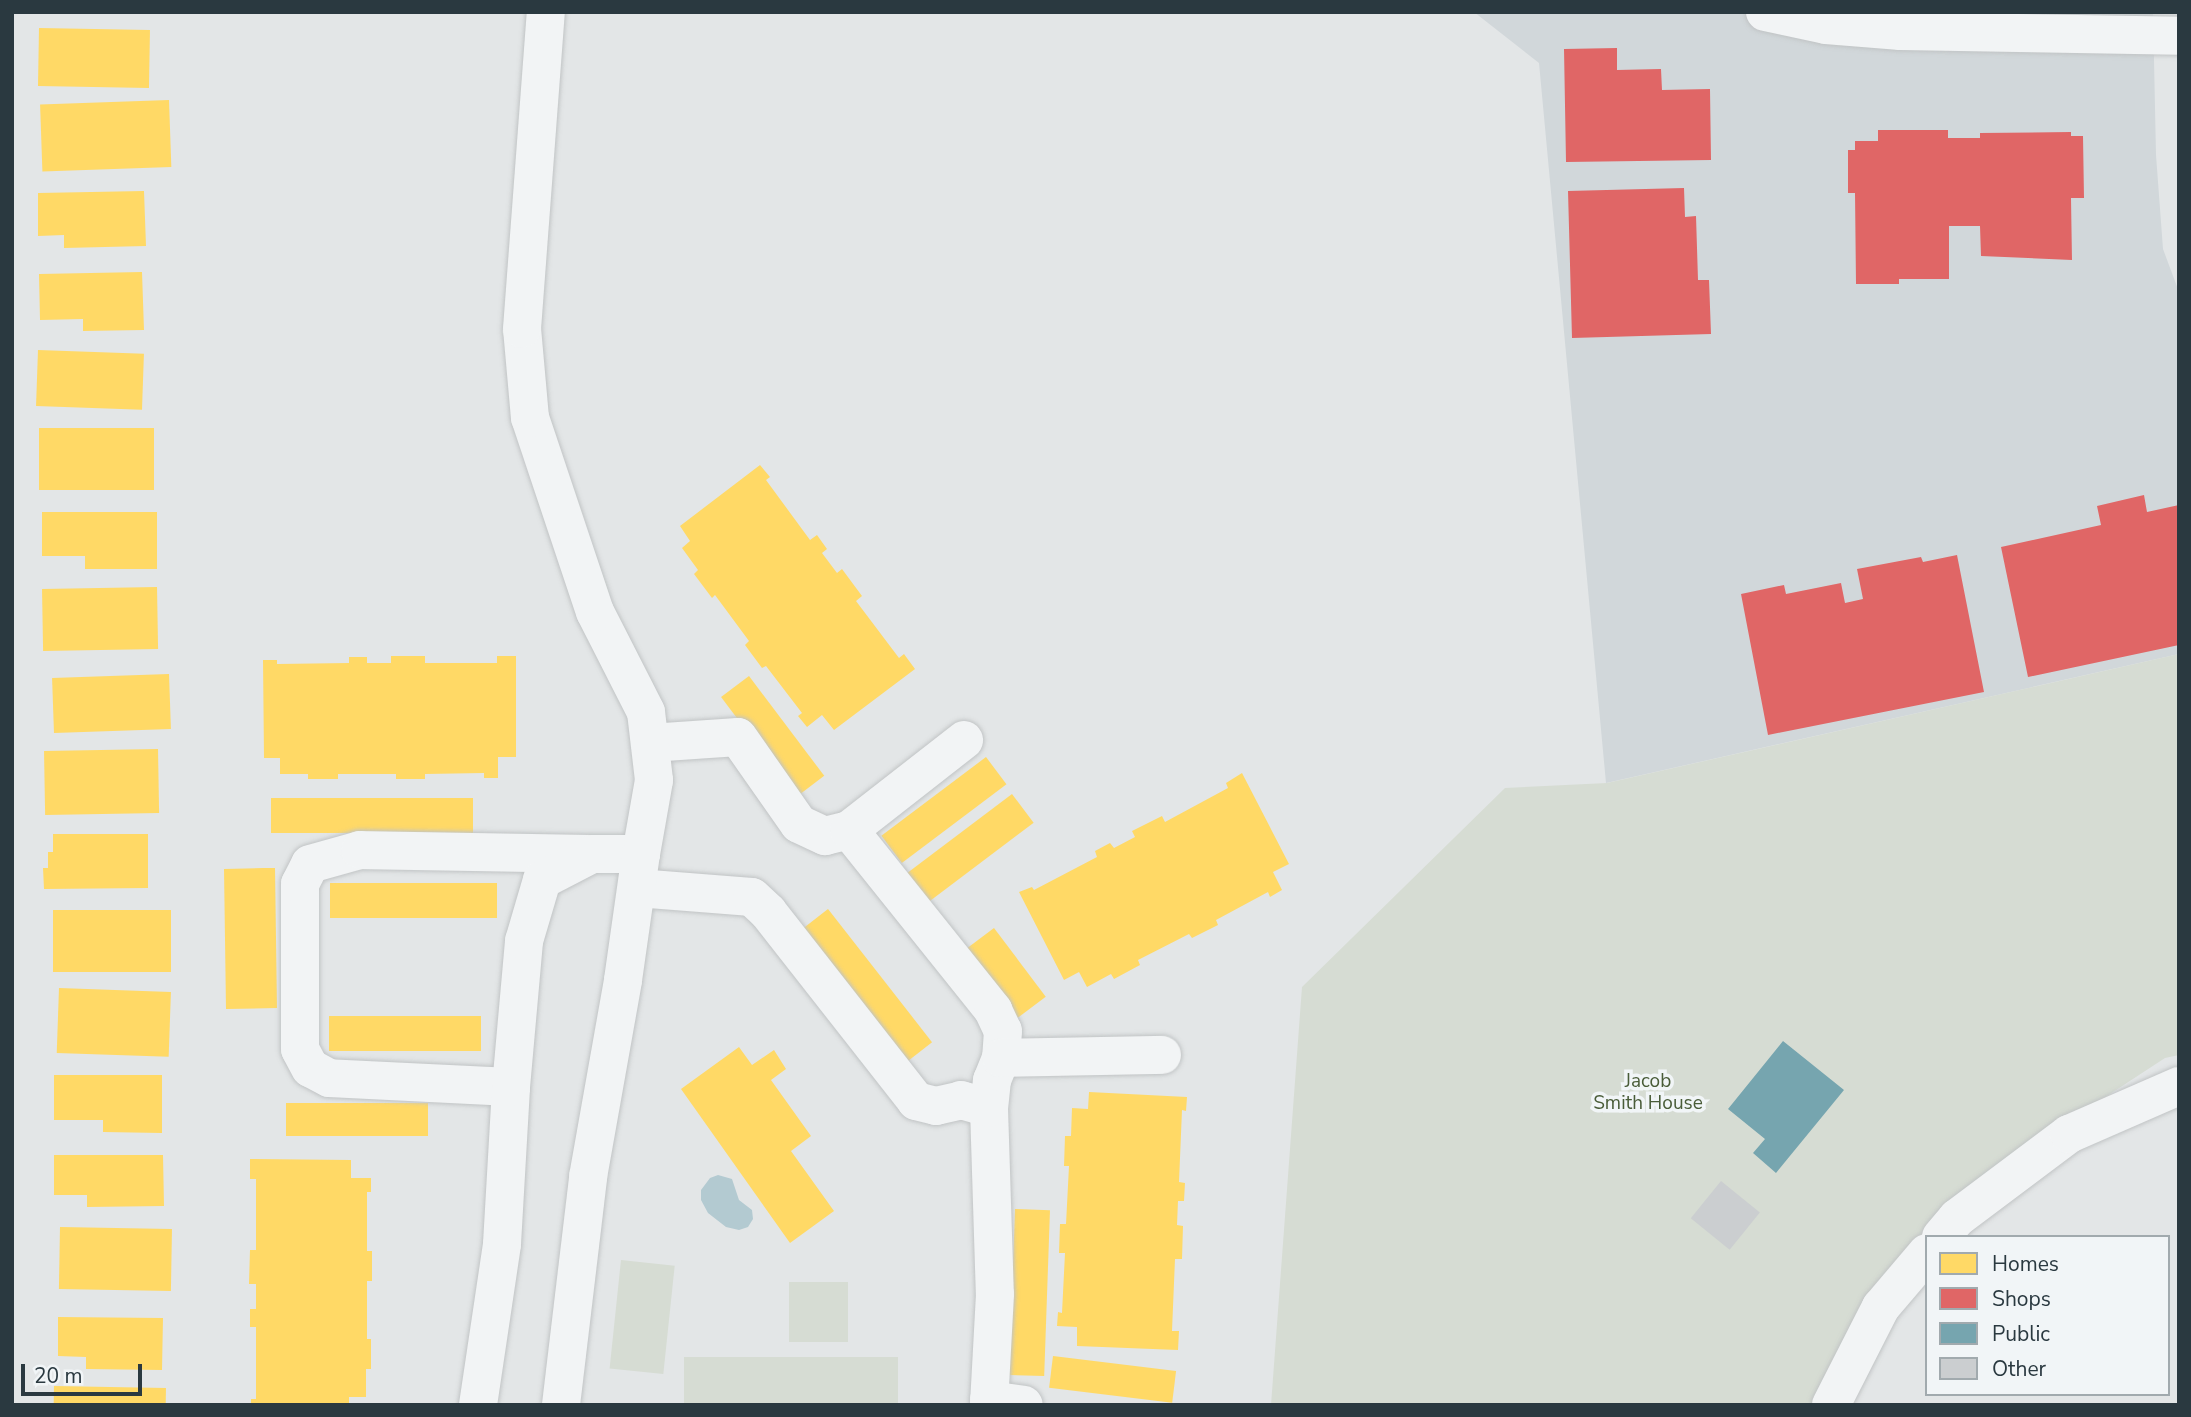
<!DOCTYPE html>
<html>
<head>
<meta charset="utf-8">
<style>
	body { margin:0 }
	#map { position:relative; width:2191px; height:1417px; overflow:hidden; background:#e3e6e7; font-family:"Nunito Sans",sans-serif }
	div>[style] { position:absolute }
	.built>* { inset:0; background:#d1d7da }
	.green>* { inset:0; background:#d6dcd3; transform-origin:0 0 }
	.water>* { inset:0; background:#b3cad1 }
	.homes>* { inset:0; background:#ffd966; transform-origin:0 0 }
	.shops>* { inset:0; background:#e06666 }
	.public>* { inset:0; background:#76a5af }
	.building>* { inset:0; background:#cbced0; transform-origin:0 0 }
	.roads { filter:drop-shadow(0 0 2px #c1c4c5) drop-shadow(0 0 2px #c1c4c5) }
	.minor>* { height:38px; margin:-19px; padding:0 19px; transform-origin:19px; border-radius:19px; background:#f2f4f5 }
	span { translate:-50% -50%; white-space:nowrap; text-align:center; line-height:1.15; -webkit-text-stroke:7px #f1f5f7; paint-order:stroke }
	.park-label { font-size:19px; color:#495c38 }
	.frame { position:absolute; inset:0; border:14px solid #2a3940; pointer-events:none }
	.legend { position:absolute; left:1925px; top:1235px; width:245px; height:161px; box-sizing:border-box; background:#f1f5f7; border:2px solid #a1aaae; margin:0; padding:9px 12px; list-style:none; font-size:21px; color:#2a3940 }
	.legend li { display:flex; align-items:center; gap:14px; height:35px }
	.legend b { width:35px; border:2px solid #a1aaae }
	.scale { position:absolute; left:21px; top:1364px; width:121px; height:32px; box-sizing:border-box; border:4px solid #2a3940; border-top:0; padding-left:9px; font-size:21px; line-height:24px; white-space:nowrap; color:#2a3940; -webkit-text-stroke:5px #f1f5f7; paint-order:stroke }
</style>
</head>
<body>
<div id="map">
	<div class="built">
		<div style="clip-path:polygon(1474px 12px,2153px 12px,2156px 155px,2163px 249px,2179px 292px,2179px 654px,1606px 783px,1539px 63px)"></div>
	</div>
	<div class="green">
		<div style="clip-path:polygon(2179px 654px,2179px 1055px,2165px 1058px,2038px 1141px,1957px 1218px,1831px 1405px,1271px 1405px,1302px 987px,1505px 788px,1607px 783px)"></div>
		<div style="left:621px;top:1260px;width:54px;height:109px;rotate:6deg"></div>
		<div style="left:789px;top:1282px;width:59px;height:60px"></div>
		<div style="left:684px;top:1357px;width:214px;height:48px"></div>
	</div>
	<div class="water">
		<div style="clip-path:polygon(718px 1175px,732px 1179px,739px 1200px,752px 1210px,753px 1219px,748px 1227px,739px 1230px,726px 1227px,708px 1213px,701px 1200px,701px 1190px,710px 1178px)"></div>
	</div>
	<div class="homes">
		<div style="left:39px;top:28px;width:111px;height:58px;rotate:1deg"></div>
		<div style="left:169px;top:100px;width:67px;height:129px;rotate:88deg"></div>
		<div style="clip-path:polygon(144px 191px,146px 246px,64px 248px,64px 235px,38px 236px,38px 193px)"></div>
		<div style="clip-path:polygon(142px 272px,144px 330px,83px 331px,83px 319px,40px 320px,39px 274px)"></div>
		<div style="left:38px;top:350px;width:106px;height:56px;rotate:2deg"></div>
		<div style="left:154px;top:428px;width:62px;height:115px;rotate:90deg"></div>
		<div style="clip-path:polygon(760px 465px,770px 477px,766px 480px,810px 540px,817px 535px,827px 549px,822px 553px,837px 573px,842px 569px,862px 596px,856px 601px,899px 658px,904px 654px,915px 669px,834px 730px,822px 715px,807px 727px,798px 716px,802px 713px,766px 666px,762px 668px,745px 645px,749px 641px,715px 595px,712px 598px,694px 574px,698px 570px,682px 548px,690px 541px,680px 526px)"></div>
		<div style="clip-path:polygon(42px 512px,157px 512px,157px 569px,85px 569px,85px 556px,42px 556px)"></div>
		<div style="left:157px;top:587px;width:62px;height:115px;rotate:89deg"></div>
		<div style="clip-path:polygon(391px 656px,425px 656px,425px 663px,497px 663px,497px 656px,516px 656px,516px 757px,498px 757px,498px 778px,484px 778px,484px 773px,425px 774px,425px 779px,396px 779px,396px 774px,338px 774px,338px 779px,308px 779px,308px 774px,280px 774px,280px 758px,264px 758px,263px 660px,277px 660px,277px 664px,349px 663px,349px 657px,367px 657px,367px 663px,391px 663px)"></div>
		<div style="left:169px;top:674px;width:55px;height:117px;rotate:88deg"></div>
		<div style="left:749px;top:676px;width:125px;height:35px;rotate:53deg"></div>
		<div style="left:158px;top:749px;width:64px;height:114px;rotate:89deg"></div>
		<div style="left:986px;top:757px;width:34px;height:131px;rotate:53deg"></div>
		<div style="clip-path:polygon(1242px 773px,1289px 864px,1273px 872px,1282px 890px,1270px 897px,1268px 892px,1216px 920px,1218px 925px,1192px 938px,1189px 934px,1138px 960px,1140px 965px,1114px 979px,1111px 974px,1087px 987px,1079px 972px,1064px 980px,1019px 892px,1032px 887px,1034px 890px,1097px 857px,1095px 851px,1110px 843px,1114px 848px,1135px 837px,1132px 831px,1162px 816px,1165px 822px,1228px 788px,1226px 783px)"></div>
		<div style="left:1012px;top:794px;width:36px;height:132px;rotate:53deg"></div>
		<div style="left:473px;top:798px;width:35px;height:202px;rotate:90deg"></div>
		<div style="clip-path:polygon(53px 834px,148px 834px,148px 888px,44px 889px,43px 868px,48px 868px,48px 852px,53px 852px)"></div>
		<div style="clip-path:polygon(263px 868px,275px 868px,277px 1008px,226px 1009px,224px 869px)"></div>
		<div style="left:330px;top:883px;width:167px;height:35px"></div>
		<div style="left:828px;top:909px;width:169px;height:35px;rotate:52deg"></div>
		<div style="left:53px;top:910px;width:118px;height:62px"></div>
		<div style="left:994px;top:928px;width:86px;height:35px;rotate:53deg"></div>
		<div style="left:59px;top:988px;width:112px;height:65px;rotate:2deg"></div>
		<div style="left:329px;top:1016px;width:152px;height:35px"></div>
		<div style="clip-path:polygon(739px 1047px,752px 1065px,774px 1050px,786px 1069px,771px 1080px,811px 1136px,791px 1151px,834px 1211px,790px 1243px,681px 1089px)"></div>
		<div style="clip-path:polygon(54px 1075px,162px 1075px,162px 1133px,103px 1132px,103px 1120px,54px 1120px)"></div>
		<div style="clip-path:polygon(1089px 1092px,1187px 1097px,1186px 1111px,1182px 1110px,1179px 1182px,1185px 1183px,1184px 1201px,1178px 1201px,1177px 1225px,1183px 1226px,1182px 1259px,1175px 1259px,1172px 1331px,1179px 1331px,1178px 1350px,1077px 1346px,1077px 1327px,1057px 1326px,1058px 1312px,1062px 1313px,1065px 1253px,1059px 1253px,1060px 1224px,1066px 1224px,1069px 1166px,1064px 1166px,1065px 1136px,1071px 1136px,1072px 1108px,1088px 1109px)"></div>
		<div style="left:286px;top:1103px;width:142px;height:33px"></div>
		<div style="clip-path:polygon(54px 1155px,163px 1155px,164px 1206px,87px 1207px,87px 1195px,54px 1195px)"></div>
		<div style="clip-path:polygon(250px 1159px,351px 1160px,351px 1178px,371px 1178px,371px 1192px,367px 1192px,367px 1251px,372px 1251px,372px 1281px,367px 1281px,367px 1339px,371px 1339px,371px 1369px,366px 1369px,366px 1397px,349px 1397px,349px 1405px,251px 1405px,251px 1399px,256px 1399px,256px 1327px,250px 1327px,250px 1309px,256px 1309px,256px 1284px,249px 1284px,250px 1250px,256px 1250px,256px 1179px,250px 1179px)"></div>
		<div style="left:1015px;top:1209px;width:35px;height:166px;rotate:2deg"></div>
		<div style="left:60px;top:1227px;width:112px;height:62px;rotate:1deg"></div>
		<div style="clip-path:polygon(58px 1317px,163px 1318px,162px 1370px,86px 1369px,86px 1357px,58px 1356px)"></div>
		<div style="left:1053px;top:1356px;width:124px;height:32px;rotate:7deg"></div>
		<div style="left:54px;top:1386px;width:112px;height:19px;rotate:1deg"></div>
	</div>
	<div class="shops">
		<div style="clip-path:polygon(1617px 48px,1617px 70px,1661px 69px,1662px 90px,1710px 89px,1711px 160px,1566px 162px,1564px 49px)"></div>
		<div style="clip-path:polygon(1878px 130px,1948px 130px,1948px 138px,1980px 138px,1980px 133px,2071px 132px,2071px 136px,2083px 136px,2084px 198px,2071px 198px,2072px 260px,1981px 256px,1980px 226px,1949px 226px,1949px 279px,1899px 279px,1899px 284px,1856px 284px,1855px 193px,1848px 193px,1848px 150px,1855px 150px,1855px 141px,1878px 141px)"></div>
		<div style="clip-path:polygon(1684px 188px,1685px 217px,1696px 216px,1698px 280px,1709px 280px,1711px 334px,1572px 338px,1568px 191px)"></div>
		<div style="clip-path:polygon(2144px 495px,2147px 512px,2179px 505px,2179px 645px,2028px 677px,2001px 547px,2101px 525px,2097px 506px)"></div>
		<div style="clip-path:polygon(1957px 555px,1984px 692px,1768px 735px,1741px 594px,1784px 585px,1786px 594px,1841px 583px,1845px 603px,1863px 599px,1857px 569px,1921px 557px,1923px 562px)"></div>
	</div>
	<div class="public">
		<div style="clip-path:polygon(1783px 1041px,1844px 1090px,1776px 1173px,1753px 1153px,1765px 1139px,1728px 1109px)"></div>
	</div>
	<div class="building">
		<div style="left:1721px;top:1181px;width:50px;height:48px;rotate:39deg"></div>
	</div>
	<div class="roads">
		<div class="minor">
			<div style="left:1765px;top:12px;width:62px;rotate:12deg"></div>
			<div style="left:1826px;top:25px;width:75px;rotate:4.6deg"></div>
			<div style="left:1901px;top:31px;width:278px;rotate:1deg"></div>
			<div style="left:650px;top:743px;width:88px;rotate:-3.9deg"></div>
			<div style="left:738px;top:737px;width:106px;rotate:55deg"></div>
			<div style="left:799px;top:824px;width:29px;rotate:25deg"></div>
			<div style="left:825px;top:836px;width:25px;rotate:-14deg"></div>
			<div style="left:849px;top:830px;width:231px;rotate:51.3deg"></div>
			<div style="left:993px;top:1010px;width:23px;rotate:65deg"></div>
			<div style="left:1003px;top:1031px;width:27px;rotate:94deg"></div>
			<div style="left:1001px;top:1058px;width:24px;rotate:112deg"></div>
			<div style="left:992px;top:1080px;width:28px;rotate:96deg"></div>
			<div style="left:989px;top:1108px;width:186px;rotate:88.2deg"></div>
			<div style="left:995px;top:1294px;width:111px;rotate:93.1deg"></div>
			<div style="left:849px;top:830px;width:146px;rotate:-38deg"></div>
			<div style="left:637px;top:888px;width:115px;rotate:4.5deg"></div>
			<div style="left:752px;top:897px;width:22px;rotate:43deg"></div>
			<div style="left:768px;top:912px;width:240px;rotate:51.9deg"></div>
			<div style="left:916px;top:1101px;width:21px;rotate:14deg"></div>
			<div style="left:936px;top:1106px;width:26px;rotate:-13deg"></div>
			<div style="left:961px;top:1100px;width:29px;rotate:16deg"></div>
			<div style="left:1001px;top:1058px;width:161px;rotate:-1.1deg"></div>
			<div style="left:511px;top:1087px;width:182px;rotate:-177.2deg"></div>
			<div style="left:329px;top:1078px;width:21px;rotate:-152deg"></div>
			<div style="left:310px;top:1068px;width:21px;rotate:-118deg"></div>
			<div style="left:300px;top:1049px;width:165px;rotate:-90deg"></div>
			<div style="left:300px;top:884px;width:22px;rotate:-63deg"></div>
			<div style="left:310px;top:864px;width:52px;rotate:-15.6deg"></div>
			<div style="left:360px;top:850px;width:226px;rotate:1deg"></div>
			<div style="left:1941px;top:1237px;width:25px;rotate:-50deg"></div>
			<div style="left:1957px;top:1218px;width:140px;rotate:-36.9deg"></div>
			<div style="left:2069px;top:1134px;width:120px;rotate:-23.6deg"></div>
			<div style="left:989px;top:1400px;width:35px;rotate:8deg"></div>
			<div style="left:478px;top:1405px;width:163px;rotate:-81.5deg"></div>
			<div style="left:502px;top:1244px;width:157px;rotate:-86.7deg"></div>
			<div style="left:511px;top:1087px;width:147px;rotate:-84.9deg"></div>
			<div style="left:524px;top:941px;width:64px;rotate:-73.6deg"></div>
			<div style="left:542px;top:880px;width:56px;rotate:-27.5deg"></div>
			<div style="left:592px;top:854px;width:49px"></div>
			<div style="left:641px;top:854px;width:75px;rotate:-80deg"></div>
			<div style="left:654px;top:780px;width:68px;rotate:-96.7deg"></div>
			<div style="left:646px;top:712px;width:112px;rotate:-117deg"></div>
			<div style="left:595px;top:612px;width:205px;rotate:-108.5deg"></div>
			<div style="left:530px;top:418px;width:89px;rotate:-95.1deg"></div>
			<div style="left:522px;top:329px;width:318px;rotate:-85.7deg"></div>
			<div style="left:561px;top:1405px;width:230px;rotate:-83.2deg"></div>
			<div style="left:588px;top:1177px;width:200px;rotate:-79.9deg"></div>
			<div style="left:623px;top:980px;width:127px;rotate:-81.9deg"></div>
			<div style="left:1831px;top:1405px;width:110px;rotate:-63deg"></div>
			<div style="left:1881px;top:1307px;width:71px;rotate:-49.6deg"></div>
		</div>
	</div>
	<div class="park-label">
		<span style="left:1648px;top:1093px">Jacob<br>Smith House</span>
	</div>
	<div class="frame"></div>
	<ul class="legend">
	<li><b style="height:19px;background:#ffd966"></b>Homes</li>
	<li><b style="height:19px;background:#e06666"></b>Shops</li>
	<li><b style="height:19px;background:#76a5af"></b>Public</li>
	<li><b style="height:19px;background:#cbced0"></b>Other</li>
	</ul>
	<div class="scale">20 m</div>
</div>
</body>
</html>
